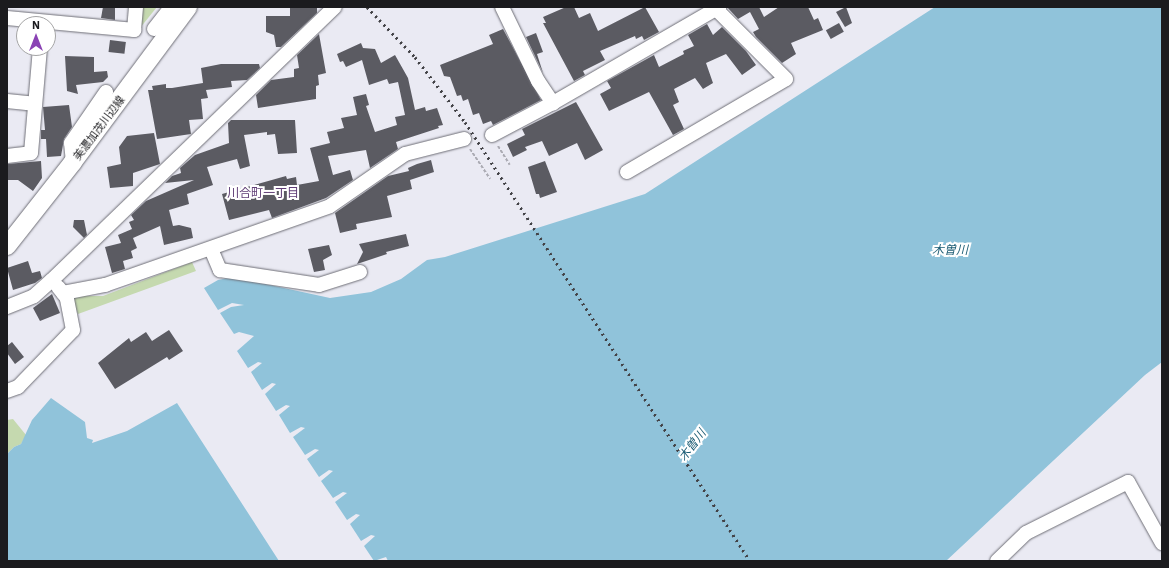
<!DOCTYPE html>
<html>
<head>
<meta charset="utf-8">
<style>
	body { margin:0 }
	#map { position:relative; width:1169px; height:568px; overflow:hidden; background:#eaeaf3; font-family:"IBM Plex Sans","Noto Sans JP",sans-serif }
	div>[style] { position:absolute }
	.green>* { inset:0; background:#c5d9af }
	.water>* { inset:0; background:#90c3da }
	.building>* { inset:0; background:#5b5b62; transform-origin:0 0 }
	.path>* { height:2px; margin-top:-1px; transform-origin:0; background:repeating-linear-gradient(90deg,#ababb3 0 3px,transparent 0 5px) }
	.roads { filter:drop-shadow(0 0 1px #6e6e76) drop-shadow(0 0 1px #6e6e76) }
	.minor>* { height:14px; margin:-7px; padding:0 7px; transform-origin:7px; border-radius:7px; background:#fff }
	.major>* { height:18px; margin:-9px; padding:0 9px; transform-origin:9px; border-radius:9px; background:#fff }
	.rail>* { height:3px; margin-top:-1.5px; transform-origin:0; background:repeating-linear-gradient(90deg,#424246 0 2px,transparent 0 6px) }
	span { translate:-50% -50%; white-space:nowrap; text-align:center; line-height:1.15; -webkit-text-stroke:4px #fff; paint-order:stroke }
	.street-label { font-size:11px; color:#1b1b1e }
	.neighbourhood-label { font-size:12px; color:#5f3d76 }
	.water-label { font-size:12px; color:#1e5e76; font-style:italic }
	.frame { position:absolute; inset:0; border:8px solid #1b1b1e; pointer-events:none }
	.north { position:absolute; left:16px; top:16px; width:40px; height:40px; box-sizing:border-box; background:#fff; border:1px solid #a4a4a5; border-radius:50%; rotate:0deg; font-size:11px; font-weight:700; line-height:16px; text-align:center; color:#1b1b1e }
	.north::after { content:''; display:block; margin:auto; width:14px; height:18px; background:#8a42b4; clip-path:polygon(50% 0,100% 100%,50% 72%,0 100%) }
</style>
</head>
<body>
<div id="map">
	<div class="green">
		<div style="clip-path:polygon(142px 7px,157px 7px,140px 28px)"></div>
		<div style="clip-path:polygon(192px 262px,196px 271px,78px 314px,70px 296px,103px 296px)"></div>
		<div style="clip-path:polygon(13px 419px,26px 435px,21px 444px,14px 447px,7px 454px,7px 420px)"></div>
	</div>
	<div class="water">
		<div style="clip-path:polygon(935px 7px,1162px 7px,1162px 362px,1145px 375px,946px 561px,388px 561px,386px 557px,374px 561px,364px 546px,375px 536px,371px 535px,361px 541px,350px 524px,360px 515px,356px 514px,347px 520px,335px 502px,347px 493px,343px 492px,333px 498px,321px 481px,333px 471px,329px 470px,319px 477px,307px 459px,319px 450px,315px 449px,305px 455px,293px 437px,305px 428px,301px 427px,290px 433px,279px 415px,290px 406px,286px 405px,276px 411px,265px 394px,276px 384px,272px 383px,262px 390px,251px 372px,262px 363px,258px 362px,248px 368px,237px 351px,254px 336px,239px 332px,234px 334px,220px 313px,231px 307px,244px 305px,232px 303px,218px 310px,204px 288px,218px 280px,233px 277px,330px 298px,371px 292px,401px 279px,427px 260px,445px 257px,645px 194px)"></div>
		<div style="clip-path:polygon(51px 398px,85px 422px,87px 438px,93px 440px,92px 443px,127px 431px,177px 403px,279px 561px,7px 561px,7px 454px,14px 447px,21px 444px,32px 420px)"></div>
	</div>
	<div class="building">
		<div style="clip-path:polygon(103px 7px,115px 7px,115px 20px,101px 18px)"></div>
		<div style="clip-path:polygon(290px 7px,317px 7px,317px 13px,281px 47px,276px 47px,274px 35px,266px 32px,266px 16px,290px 16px)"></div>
		<div style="clip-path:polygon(566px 7px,574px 7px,579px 18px,590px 13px,598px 31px,645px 7px,659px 32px,644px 40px,642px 36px,636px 39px,635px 36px,600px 51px,605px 60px,583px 71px,585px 75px,574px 81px,543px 23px,546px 23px,543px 17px)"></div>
		<div style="clip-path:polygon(727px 7px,759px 7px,764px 17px,779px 7px,808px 7px,814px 20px,818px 18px,823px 30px,791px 43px,796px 54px,782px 63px,756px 37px,753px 32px,759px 29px,750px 12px,738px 19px)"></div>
		<div style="clip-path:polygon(846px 7px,852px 23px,845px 27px,836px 12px)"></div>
		<div style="left:839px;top:23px;width:10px;height:15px;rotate:61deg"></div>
		<div style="clip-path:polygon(707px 24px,713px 35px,722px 27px,746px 51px,756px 65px,742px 75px,726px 54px,706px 63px,713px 83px,703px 89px,695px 78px,674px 89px,679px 102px,673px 105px,684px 129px,673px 135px,649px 92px,609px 111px,600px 94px,611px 88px,607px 81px,654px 55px,659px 67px,684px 54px,683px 51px,694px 46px,688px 35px)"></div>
		<div style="clip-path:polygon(503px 29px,541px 100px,493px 125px,491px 121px,483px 124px,479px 113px,473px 115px,468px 99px,463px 101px,461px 95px,457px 96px,450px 77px,444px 76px,440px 65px,493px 44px,489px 35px)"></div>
		<div style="clip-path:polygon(536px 33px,543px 52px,537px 54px,543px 73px,526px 37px)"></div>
		<div style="clip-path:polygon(319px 34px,326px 73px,318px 75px,319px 85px,316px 86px,316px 99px,258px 108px,256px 95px,271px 80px,294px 77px,294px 69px,299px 68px,297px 55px)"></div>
		<div style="left:110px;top:40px;width:16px;height:12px;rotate:7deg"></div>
		<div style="clip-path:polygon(361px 43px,363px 48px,375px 49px,381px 63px,395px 55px,408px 78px,415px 110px,425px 107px,426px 111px,437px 108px,443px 125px,438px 126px,439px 128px,396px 142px,398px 149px,370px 168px,366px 150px,328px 156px,333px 175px,350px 170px,353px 180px,326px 198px,272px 218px,269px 210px,229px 220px,222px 194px,286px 176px,287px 179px,296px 177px,297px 185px,319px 181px,310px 148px,330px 143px,327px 132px,344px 128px,341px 118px,357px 115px,353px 97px,366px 94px,369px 105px,366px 106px,375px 132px,397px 125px,395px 117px,405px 115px,398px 82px,389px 84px,387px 79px,369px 85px,362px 60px,346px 67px,343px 61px,340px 62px,337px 54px)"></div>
		<div style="clip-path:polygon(65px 56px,94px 57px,94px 72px,107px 71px,108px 77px,103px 82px,76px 85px,78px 94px,67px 91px)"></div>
		<div style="clip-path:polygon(221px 64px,259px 64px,260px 68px,247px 80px,231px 81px,232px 87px,206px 90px,208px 98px,201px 99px,203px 119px,189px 120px,191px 134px,157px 139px,148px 90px,153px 90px,152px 86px,166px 84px,166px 88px,172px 88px,203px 83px,201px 68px)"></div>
		<div style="clip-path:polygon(576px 102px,603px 150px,585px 160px,577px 143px,549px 156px,542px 141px,525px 147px,527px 150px,513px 157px,507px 144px,525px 135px,522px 129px)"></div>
		<div style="clip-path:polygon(69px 105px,72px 127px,64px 139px,61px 156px,47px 157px,46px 139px,41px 139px,41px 130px,45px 130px,43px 107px)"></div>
		<div style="clip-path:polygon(231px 120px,295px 120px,297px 153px,278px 154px,275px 134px,267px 135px,267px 132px,244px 135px,250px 166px,240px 169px,237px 159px,207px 167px,213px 185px,187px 194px,189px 204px,169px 210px,173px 226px,179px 225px,191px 228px,193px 238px,164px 245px,160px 226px,133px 238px,137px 248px,131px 251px,133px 258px,123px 261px,125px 269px,112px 273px,105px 247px,121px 243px,118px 235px,132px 229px,129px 222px,134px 220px,131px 215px,146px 201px,194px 180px,165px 183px,172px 176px,181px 173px,180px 168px,195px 155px,229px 143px,228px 123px)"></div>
		<div style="clip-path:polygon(154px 133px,160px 164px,133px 173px,133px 186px,110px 188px,107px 167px,121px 164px,119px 147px,127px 136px)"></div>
		<div style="clip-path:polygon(431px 160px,434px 172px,410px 180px,412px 189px,387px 196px,392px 217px,356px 224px,357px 229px,340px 233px,335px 213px,388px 176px,409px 171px,408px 168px,417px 164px)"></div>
		<div style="clip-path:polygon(41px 161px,42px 178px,33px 191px,18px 180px,7px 180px,7px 164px)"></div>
		<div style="clip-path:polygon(545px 161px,557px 192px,540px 198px,539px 194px,536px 194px,528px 167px)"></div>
		<div style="clip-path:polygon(74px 220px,84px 220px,87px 235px,84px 238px,73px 227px)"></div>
		<div style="clip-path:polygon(406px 234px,409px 246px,386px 252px,387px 254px,357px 264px,363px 252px,359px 244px)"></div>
		<div style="clip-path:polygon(329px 245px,332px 255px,323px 260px,325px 270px,314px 272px,308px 249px)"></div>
		<div style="clip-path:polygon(28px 261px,32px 273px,40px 271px,42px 278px,35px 283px,13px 290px,7px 268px)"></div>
		<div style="clip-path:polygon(52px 294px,60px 313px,40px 321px,33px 308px)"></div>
		<div style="clip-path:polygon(169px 330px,183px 351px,169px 360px,167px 357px,115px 389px,98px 363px,129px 338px,131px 342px,146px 332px,152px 341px)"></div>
		<div style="clip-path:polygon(12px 342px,24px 357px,15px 364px,7px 353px,7px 346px)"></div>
	</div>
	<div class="path">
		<div style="left:498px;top:146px;width:22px;rotate:58deg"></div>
		<div style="left:470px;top:149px;width:36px;rotate:56deg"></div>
	</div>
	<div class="roads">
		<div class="minor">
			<div style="left:502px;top:7px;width:82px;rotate:64.1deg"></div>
			<div style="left:538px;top:81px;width:27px;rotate:56deg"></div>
			<div style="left:7px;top:18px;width:128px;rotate:5.4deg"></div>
			<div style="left:134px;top:30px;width:23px;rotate:-85deg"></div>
			<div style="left:154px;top:29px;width:28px;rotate:-52deg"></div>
			<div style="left:7px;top:101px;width:27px;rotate:6deg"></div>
			<div style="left:492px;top:135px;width:69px;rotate:-27.7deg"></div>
			<div style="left:553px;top:103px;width:192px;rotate:-30deg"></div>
			<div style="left:7px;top:156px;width:24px;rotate:-7deg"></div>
			<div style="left:31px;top:153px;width:105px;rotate:-85.1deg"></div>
			<div style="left:73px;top:162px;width:19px;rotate:-96deg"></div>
			<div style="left:71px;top:143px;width:62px;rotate:-55.5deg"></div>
			<div style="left:627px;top:172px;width:184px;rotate:-30.3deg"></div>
			<div style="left:786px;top:79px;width:102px;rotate:-135deg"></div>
			<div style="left:211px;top:249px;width:23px;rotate:67deg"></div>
			<div style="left:220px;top:270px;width:100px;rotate:8.6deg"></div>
			<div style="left:319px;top:285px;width:43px;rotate:-17.6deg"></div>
			<div style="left:63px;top:293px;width:43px;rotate:-10.8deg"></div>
			<div style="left:105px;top:285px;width:238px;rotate:-19.3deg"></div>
			<div style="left:330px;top:206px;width:91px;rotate:-34.7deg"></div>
			<div style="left:405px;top:154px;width:61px;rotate:-14.3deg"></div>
			<div style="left:7px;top:307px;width:29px;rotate:-22deg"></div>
			<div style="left:34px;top:296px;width:24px;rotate:-42deg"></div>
			<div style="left:52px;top:280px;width:393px;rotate:-44deg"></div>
			<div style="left:7px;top:391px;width:12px;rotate:-20deg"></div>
			<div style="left:18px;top:387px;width:79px;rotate:-46deg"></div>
			<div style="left:73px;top:330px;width:33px;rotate:-101deg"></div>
			<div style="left:67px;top:298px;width:14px;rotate:-129deg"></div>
			<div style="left:997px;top:561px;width:40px;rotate:-44deg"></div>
			<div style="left:1026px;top:533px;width:114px;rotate:-26.6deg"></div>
			<div style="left:1128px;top:482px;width:70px;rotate:60.9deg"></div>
		</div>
		<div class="major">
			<div style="left:7px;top:246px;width:107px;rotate:-51.8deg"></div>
			<div style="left:73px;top:162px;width:193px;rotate:-53.4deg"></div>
		</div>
	</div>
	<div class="rail">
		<div style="left:367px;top:7px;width:69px;rotate:46.2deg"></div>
		<div style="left:415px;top:57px;width:82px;rotate:52.4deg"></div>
		<div style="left:465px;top:122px;width:523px;rotate:57.01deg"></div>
	</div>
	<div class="street-label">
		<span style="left:99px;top:128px;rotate:-53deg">美濃加茂川辺線</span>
	</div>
	<div class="neighbourhood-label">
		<span style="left:263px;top:193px">川合町一丁目</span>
	</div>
	<div class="water-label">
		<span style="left:950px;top:250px">木曽川</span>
		<span style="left:692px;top:445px;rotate:-53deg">木曽川</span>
	</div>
	<div class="frame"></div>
	<div class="north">N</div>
</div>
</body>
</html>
